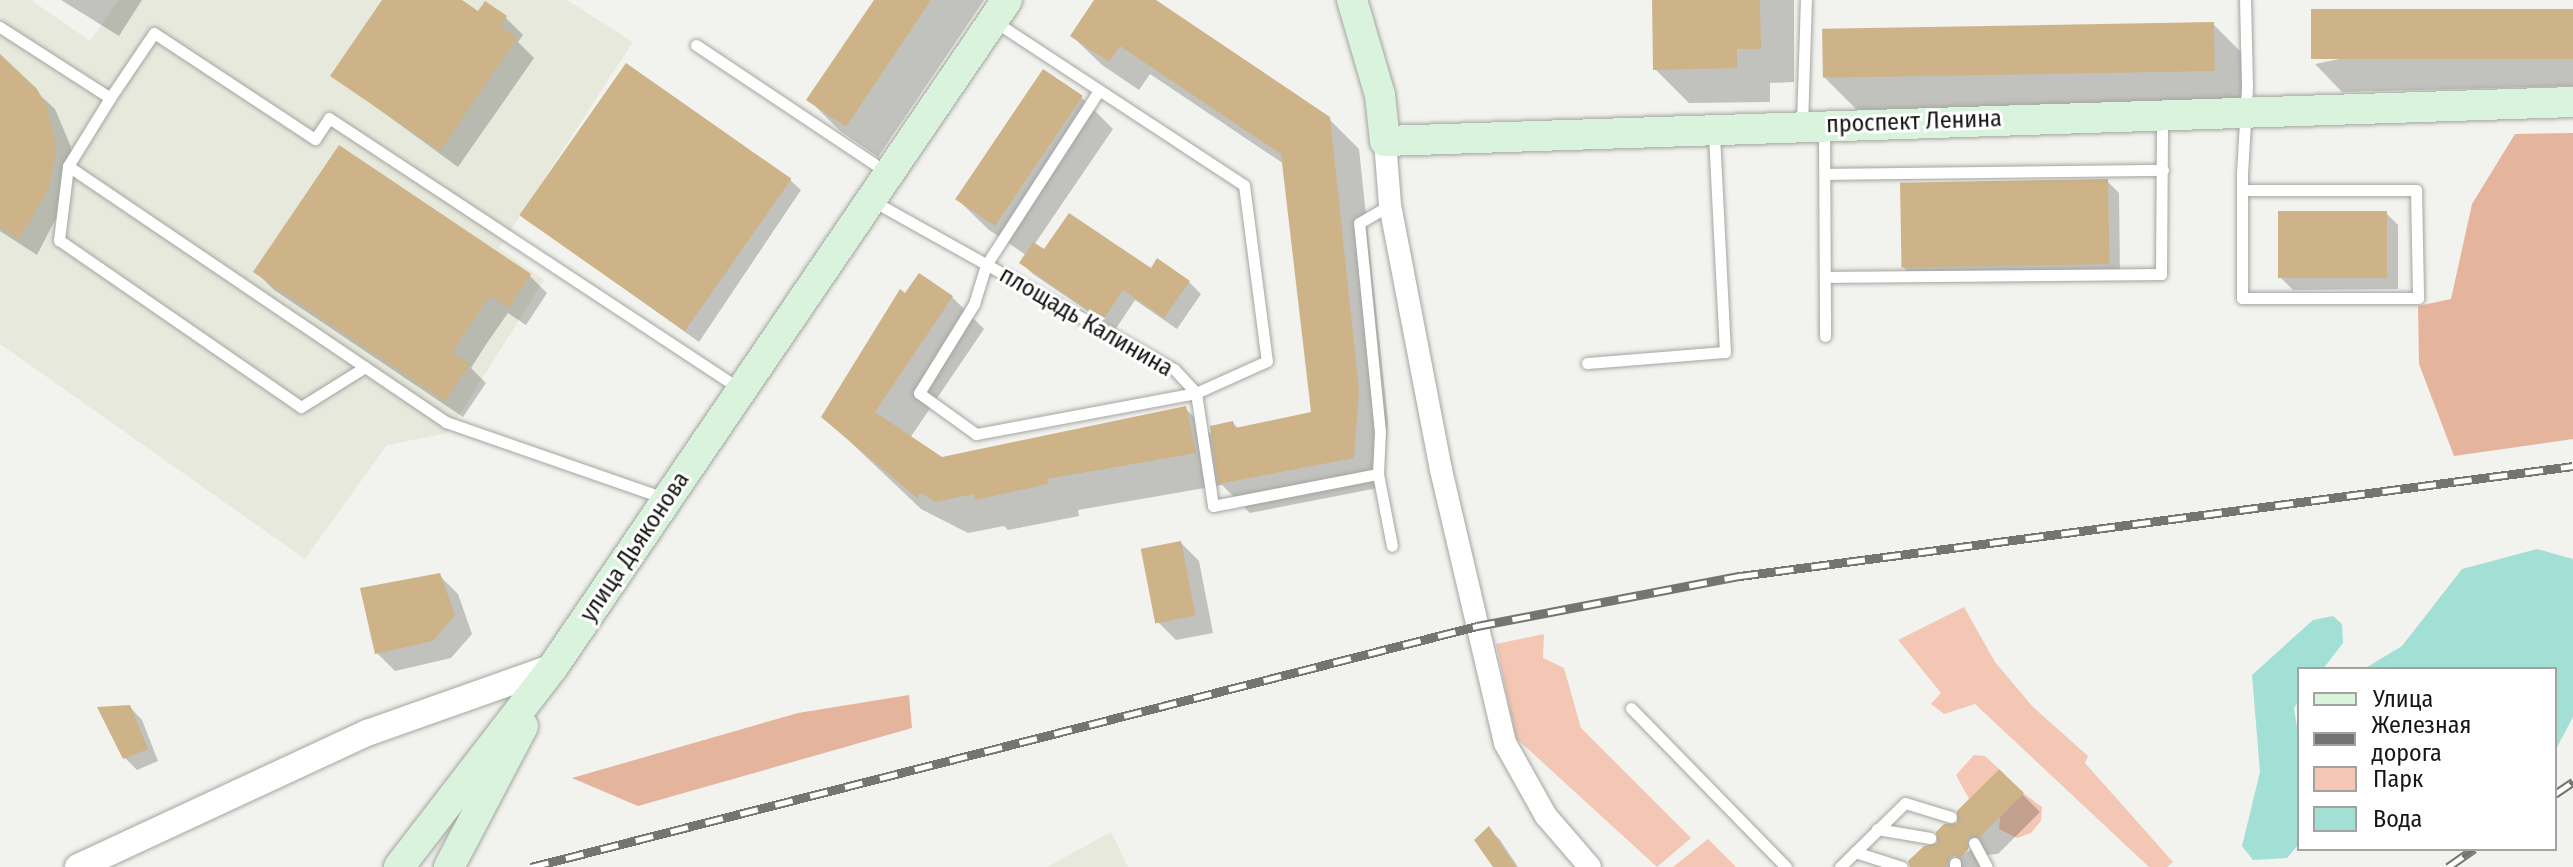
<!DOCTYPE html>
<html>
<head>
<meta charset="utf-8">
<style>
	body { margin:0 }
	#map { position:relative; width:2573px; height:867px; overflow:hidden; background:#f2f3ee; font-family:"Fira Sans Condensed",sans-serif }
	div>[style] { position:absolute }
	.built>* { inset:0; background:#e7e9dd }
	.green>* { inset:0; background:#f3c7b3 }
	.forest>* { inset:0; background:#e5b49d }
	.water>* { inset:0; background:#a2e0d5 }
	.shadow>* { inset:0; background:#0003 }
	.building>* { inset:0; background:#cdb387; transform-origin:0 0 }
	.roads { filter:drop-shadow(0 0 2px #a4a5a0) drop-shadow(0 0 2px #a4a5a0) }
	.service>* { height:11px; margin:-5.5px; padding:0 5.5px; transform-origin:5.5px; border-radius:5.5px; background:#fff }
	.minor>* { height:22px; margin:-11px; padding:0 11px; transform-origin:11px; border-radius:11px; background:#fff }
	.tertiary>* { height:26px; margin:-13px; padding:0 13px; transform-origin:13px; border-radius:13px; background:#fff }
	.secondary>* { height:30px; margin:-15px; padding:0 15px; transform-origin:15px; border-radius:15px; background:#d9f3dd }
	.rail>* { height:9px; margin-top:-4.5px; transform-origin:0; background:repeating-linear-gradient(90deg,#fff 0 18px,#747572 0 36px); box-sizing:border-box; border-block:2px solid #747572 }
	span { translate:-50% -50%; white-space:nowrap; text-align:center; line-height:1.15; -webkit-text-stroke:6px #fff; paint-order:stroke }
	.street-label { font-size:24px; color:#161715 }
	.legend { position:absolute; left:2297px; top:667px; width:260px; height:184px; box-sizing:border-box; background:#fff; border:2px solid #a2a2a1; margin:0; padding:10px 14px; list-style:none; font-size:24px; color:#161715 }
	.legend li { display:flex; align-items:center; gap:16px; height:40px }
	.legend b { width:40px; border:2px solid #a2a2a1 }
</style>
</head>
<body>
<div id="map">
	<div class="built">
		<div style="clip-path:polygon(0 0,31px 0,90px 41px,119px 0,567px 0,633px 42px,499px 248px,544px 280px,448px 433px,387px 445px,305px 559px,0 344px)"></div>
		<div style="clip-path:polygon(1111px 832px,1128px 867px,1047px 867px)"></div>
	</div>
	<div class="green">
		<div style="clip-path:polygon(1964px 607px,1995px 662px,2033px 707px,2088px 756px,2085px 763px,2173px 862px,2167px 867px,2149px 867px,1975px 704px,1944px 714px,1931px 704px,1941px 693px,1898px 640px)"></div>
		<div style="clip-path:polygon(1544px 634px,1543px 658px,1564px 668px,1581px 728px,1691px 838px,1657px 867px,1516px 738px,1496px 644px)"></div>
		<div style="clip-path:polygon(1974px 755px,1985px 756px,1999px 769px,1969px 799px,1956px 775px)"></div>
		<div style="clip-path:polygon(2023px 793px,2042px 807px,2041px 821px,2031px 833px,2017px 838px,1999px 829px,2000px 817px)"></div>
		<div style="clip-path:polygon(1708px 839px,1736px 867px,1673px 867px)"></div>
	</div>
	<div class="forest">
		<div style="clip-path:polygon(2573px 133px,2573px 439px,2454px 456px,2419px 364px,2418px 306px,2451px 299px,2472px 204px,2515px 134px)"></div>
		<div style="clip-path:polygon(909px 695px,912px 728px,638px 806px,572px 778px,798px 713px)"></div>
	</div>
	<div class="water">
		<div style="clip-path:polygon(2537px 549px,2573px 559px,2573px 717px,2555px 751px,2555px 669px,2364px 669px,2402px 646px,2462px 569px)"></div>
		<div style="clip-path:polygon(2333px 616px,2342px 624px,2343px 643px,2323px 669px,2299px 669px,2299px 701px,2294px 708px,2299px 740px,2299px 844px,2287px 858px,2253px 860px,2242px 846px,2260px 772px,2252px 675px,2313px 620px)"></div>
	</div>
	<div class="shadow">
		<div style="clip-path:polygon(61px 0,142px 0,119px 36px)"></div>
		<div style="clip-path:polygon(384px 0,459px 0,478px 14px,505px 17px,523px 35px,518px 42px,534px 58px,458px 167px,332px 75px)"></div>
		<div style="clip-path:polygon(876px 0,984px 0,878px 157px,840px 131px,809px 100px)"></div>
		<div style="clip-path:polygon(1097px 0,1152px 0,1328px 118px,1359px 149px,1388px 422px,1383px 487px,1250px 513px,1222px 485px,1078px 510px,1079px 516px,1008px 530px,1004px 526px,968px 533px,921px 509px,824px 417px,906px 296px,952px 297px,984px 329px,910px 438px,941px 459px,1185px 408px,1213px 436px,1233px 423px,1239px 429px,1313px 414px,1284px 164px,1150px 74px,1139px 90px,1102px 65px,1072px 36px)"></div>
		<div style="clip-path:polygon(1654px 0,1794px 0,1794px 82px,1770px 83px,1770px 102px,1689px 103px,1655px 69px)"></div>
		<div style="clip-path:polygon(2573px 11px,2573px 86px,2342px 92px,2315px 64px)"></div>
		<div style="clip-path:polygon(2213px 24px,2245px 56px,2246px 102px,1857px 110px,1825px 78px)"></div>
		<div style="clip-path:polygon(0 58px,55px 109px,71px 147px,72px 187px,37px 255px,0 231px)"></div>
		<div style="clip-path:polygon(1081px 97px,1113px 129px,1034px 245px,1044px 252px,1189px 282px,1201px 294px,1177px 329px,1135px 300px,1115px 330px,1033px 274px,1021px 263px,1026px 255px,989px 230px,957px 199px)"></div>
		<div style="clip-path:polygon(790px 180px,801px 190px,699px 342px,526px 218px)"></div>
		<div style="clip-path:polygon(2107px 181px,2119px 193px,2120px 275px,1915px 279px,1903px 267px)"></div>
		<div style="clip-path:polygon(2386px 213px,2398px 225px,2398px 289px,2293px 290px,2281px 278px)"></div>
		<div style="clip-path:polygon(256px 272px,529px 275px,547px 293px,526px 325px,508px 313px,487px 343px,471px 368px,486px 383px,463px 417px,274px 290px)"></div>
		<div style="clip-path:polygon(1181px 543px,1199px 561px,1213px 633px,1176px 640px,1158px 622px)"></div>
		<div style="clip-path:polygon(439px 575px,458px 594px,472px 634px,451px 658px,395px 671px,377px 653px)"></div>
		<div style="clip-path:polygon(130px 707px,142px 720px,158px 761px,137px 770px,125px 758px)"></div>
		<div style="clip-path:polygon(evenodd,1999px 771px,2040px 812px,1998px 854px,1984px 855px,1985px 867px,1910px 867px,1959px 824px,1999px 771px,1976px 844px,1978px 847px,1953px 858px,1953px 854px,1976px 844px)"></div>
		<div style="clip-path:polygon(1489px 829px,1500px 840px,1518px 867px,1496px 867px)"></div>
	</div>
	<div class="building">
		<div style="clip-path:polygon(382px 0,462px 0,478px 11px,485px 1px,507px 16px,500px 26px,517px 38px,440px 151px,330px 76px)"></div>
		<div style="clip-path:polygon(874px 0,931px 0,846px 127px,806px 100px)"></div>
		<div style="clip-path:polygon(1094px 0,1156px 0,1330px 117px,1359px 390px,1354px 458px,1218px 484px,1210px 426px,1233px 421px,1235px 428px,1311px 412px,1281px 154px,1120px 46px,1109px 62px,1070px 36px)"></div>
		<div style="clip-path:polygon(1652px 0,1760px 0,1761px 49px,1737px 49px,1737px 68px,1653px 70px)"></div>
		<div style="left:2573px;top:9px;width:50px;height:262px;rotate:90deg"></div>
		<div style="left:2214px;top:22px;width:49px;height:392px;rotate:89deg"></div>
		<div style="clip-path:polygon(0 54px,37px 89px,47px 107px,56px 148px,49px 188px,19px 239px,0 227px)"></div>
		<div style="left:626px;top:63px;width:202px;height:186px;rotate:35deg"></div>
		<div style="left:1043px;top:69px;width:48px;height:157px;rotate:34deg"></div>
		<div style="clip-path:polygon(339px 145px,531px 274px,508px 308px,490px 296px,470px 325px,452px 352px,470px 364px,445px 401px,253px 272px)"></div>
		<div style="left:2108px;top:179px;width:85px;height:208px;rotate:89deg"></div>
		<div style="left:2387px;top:211px;width:67px;height:109px;rotate:90deg"></div>
		<div style="clip-path:polygon(1069px 213px,1151px 268px,1157px 258px,1190px 281px,1164px 318px,1123px 290px,1103px 320px,1019px 263px,1033px 242px,1044px 249px)"></div>
		<div style="clip-path:polygon(919px 273px,953px 296px,875px 412px,942px 457px,1186px 406px,1196px 453px,1047px 479px,1048px 484px,975px 500px,974px 494px,935px 502px,921px 493px,917px 498px,821px 417px,900px 289px,905px 293px)"></div>
		<div style="left:1181px;top:541px;width:76px;height:41px;rotate:79deg"></div>
		<div style="clip-path:polygon(440px 573px,455px 615px,433px 641px,375px 654px,360px 588px)"></div>
		<div style="clip-path:polygon(130px 705px,148px 749px,123px 759px,97px 707px)"></div>
		<div style="clip-path:polygon(1999px 769px,2024px 793px,1980px 837px,1967px 838px,1968px 850px,1961px 857px,1950px 856px,1946px 867px,1910px 867px,1908px 861px,1924px 846px,1937px 843px,1936px 832px,1944px 824px,1957px 823px,1957px 811px)"></div>
		<div style="clip-path:polygon(1489px 826px,1516px 867px,1493px 867px,1474px 840px)"></div>
	</div>
	<div class="roads">
		<div class="service">
			<div style="left:994px;top:21px;width:299px;rotate:33.3deg"></div>
			<div style="left:1244px;top:185px;width:177px;rotate:82.6deg"></div>
			<div style="left:1267px;top:361px;width:78px;rotate:155.7deg"></div>
			<div style="left:1196px;top:393px;width:224px;rotate:169.4deg"></div>
			<div style="left:976px;top:434px;width:70px;rotate:-144.3deg"></div>
			<div style="left:919px;top:393px;width:105px;rotate:-58.3deg"></div>
			<div style="left:974px;top:304px;width:41px;rotate:-72.9deg"></div>
			<div style="left:986px;top:265px;width:208px;rotate:-57.1deg"></div>
			<div style="left:0;top:27px;width:131px;rotate:32.8deg"></div>
			<div style="left:110px;top:98px;width:80px;rotate:121.7deg"></div>
			<div style="left:68px;top:166px;width:457px;rotate:34.1deg"></div>
			<div style="left:446px;top:422px;width:234px;rotate:19.2deg"></div>
			<div style="left:696px;top:45px;width:231px;rotate:33.7deg"></div>
			<div style="left:110px;top:98px;width:78px;rotate:-55.9deg"></div>
			<div style="left:154px;top:33px;width:193px;rotate:33.4deg"></div>
			<div style="left:315px;top:139px;width:25px;rotate:-56deg"></div>
			<div style="left:329px;top:118px;width:494px;rotate:33.4deg"></div>
			<div style="left:1802px;top:125px;width:125px;rotate:-88.2deg"></div>
			<div style="left:1824px;top:129px;width:207px;rotate:89.7deg"></div>
			<div style="left:68px;top:166px;width:75px;rotate:96.9deg"></div>
			<div style="left:59px;top:240px;width:294px;rotate:34.6deg"></div>
			<div style="left:301px;top:407px;width:75px;rotate:-32deg"></div>
			<div style="left:1825px;top:174px;width:338px;rotate:-0.7deg"></div>
			<div style="left:2242px;top:190px;width:174px"></div>
			<div style="left:2416px;top:190px;width:108px;rotate:88.9deg"></div>
			<div style="left:2418px;top:298px;width:176px;rotate:180deg"></div>
			<div style="left:2242px;top:298px;width:124px;rotate:-90deg"></div>
			<div style="left:2242px;top:174px;width:88px;rotate:-86.7deg"></div>
			<div style="left:2247px;top:86px;width:86px;rotate:-91.3deg"></div>
			<div style="left:871px;top:200px;width:347px;rotate:29.2deg"></div>
			<div style="left:1174px;top:369px;width:33px;rotate:47deg"></div>
			<div style="left:1196px;top:393px;width:114px;rotate:81.4deg"></div>
			<div style="left:1213px;top:506px;width:168px;rotate:-11deg"></div>
			<div style="left:1378px;top:474px;width:42px;rotate:-87.3deg"></div>
			<div style="left:1380px;top:432px;width:210px;rotate:-95.7deg"></div>
			<div style="left:1359px;top:223px;width:36px;rotate:-30deg"></div>
			<div style="left:1825px;top:277px;width:336px;rotate:-0.5deg"></div>
			<div style="left:2161px;top:274px;width:155px;rotate:-89.6deg"></div>
			<div style="left:1587px;top:363px;width:138px;rotate:-4.6deg"></div>
			<div style="left:1725px;top:352px;width:219px;rotate:-92.9deg"></div>
			<div style="left:1378px;top:474px;width:73px;rotate:79deg"></div>
			<div style="left:1631px;top:708px;width:222px;rotate:45.7deg"></div>
			<div style="left:1877px;top:829px;width:54px;rotate:9.6deg"></div>
			<div style="left:1974px;top:843px;width:27px;rotate:62deg"></div>
			<div style="left:1855px;top:852px;width:49px;rotate:17.7deg"></div>
			<div style="left:1955px;top:863px;width:4px;rotate:90deg"></div>
			<div style="left:1840px;top:867px;width:91px;rotate:-44.6deg"></div>
			<div style="left:1905px;top:803px;width:48px;rotate:16.9deg"></div>
		</div>
		<div class="minor">
			<div style="left:1385px;top:141px;width:64px;rotate:85.5deg"></div>
			<div style="left:1390px;top:205px;width:270px;rotate:79.1deg"></div>
			<div style="left:1441px;top:470px;width:280px;rotate:76.8deg"></div>
			<div style="left:1505px;top:743px;width:84px;rotate:60.7deg"></div>
			<div style="left:1546px;top:816px;width:67px;rotate:49.2deg"></div>
		</div>
		<div class="tertiary">
			<div style="left:78px;top:867px;width:319px;rotate:-24.9deg"></div>
			<div style="left:367px;top:733px;width:197px;rotate:-19.5deg"></div>
		</div>
		<div class="secondary">
			<div style="left:1352px;top:0;width:99px;rotate:73.6deg"></div>
			<div style="left:1380px;top:95px;width:46px;rotate:83.8deg"></div>
			<div style="left:1385px;top:141px;width:1189px;rotate:-1.88deg"></div>
			<div style="left:399px;top:867px;width:252px;rotate:-52.4deg"></div>
			<div style="left:553px;top:667px;width:807px;rotate:-55.76deg"></div>
			<div style="left:449px;top:867px;width:159px;rotate:-62.3deg"></div>
		</div>
	</div>
	<div class="rail">
		<div style="left:2555px;top:794px;width:22px;rotate:-34deg"></div>
		<div style="left:531px;top:867px;width:976px;rotate:-14.29deg"></div>
		<div style="left:1477px;top:626px;width:268px;rotate:-10.8deg"></div>
		<div style="left:1740px;top:576px;width:840px;rotate:-7.52deg"></div>
		<div style="left:2448px;top:867px;width:32px;rotate:-35deg"></div>
	</div>
	<div class="street-label">
		<span style="left:1914px;top:122px;rotate:-2deg">проспект Ленина</span>
		<span style="left:1086px;top:322px;rotate:30deg">площадь Калинина</span>
		<span style="left:635px;top:547px;rotate:-56deg">улица Дьяконова</span>
	</div>
	<ul class="legend">
	<li><b style="height:10px;background:#d9f3dd"></b>Улица</li>
	<li><b style="height:10px;background:#747572"></b>Железная дорога</li>
	<li><b style="height:22px;background:#f3c7b3"></b>Парк</li>
	<li><b style="height:22px;background:#a2e0d5"></b>Вода</li>
	</ul>
</div>
</body>
</html>
